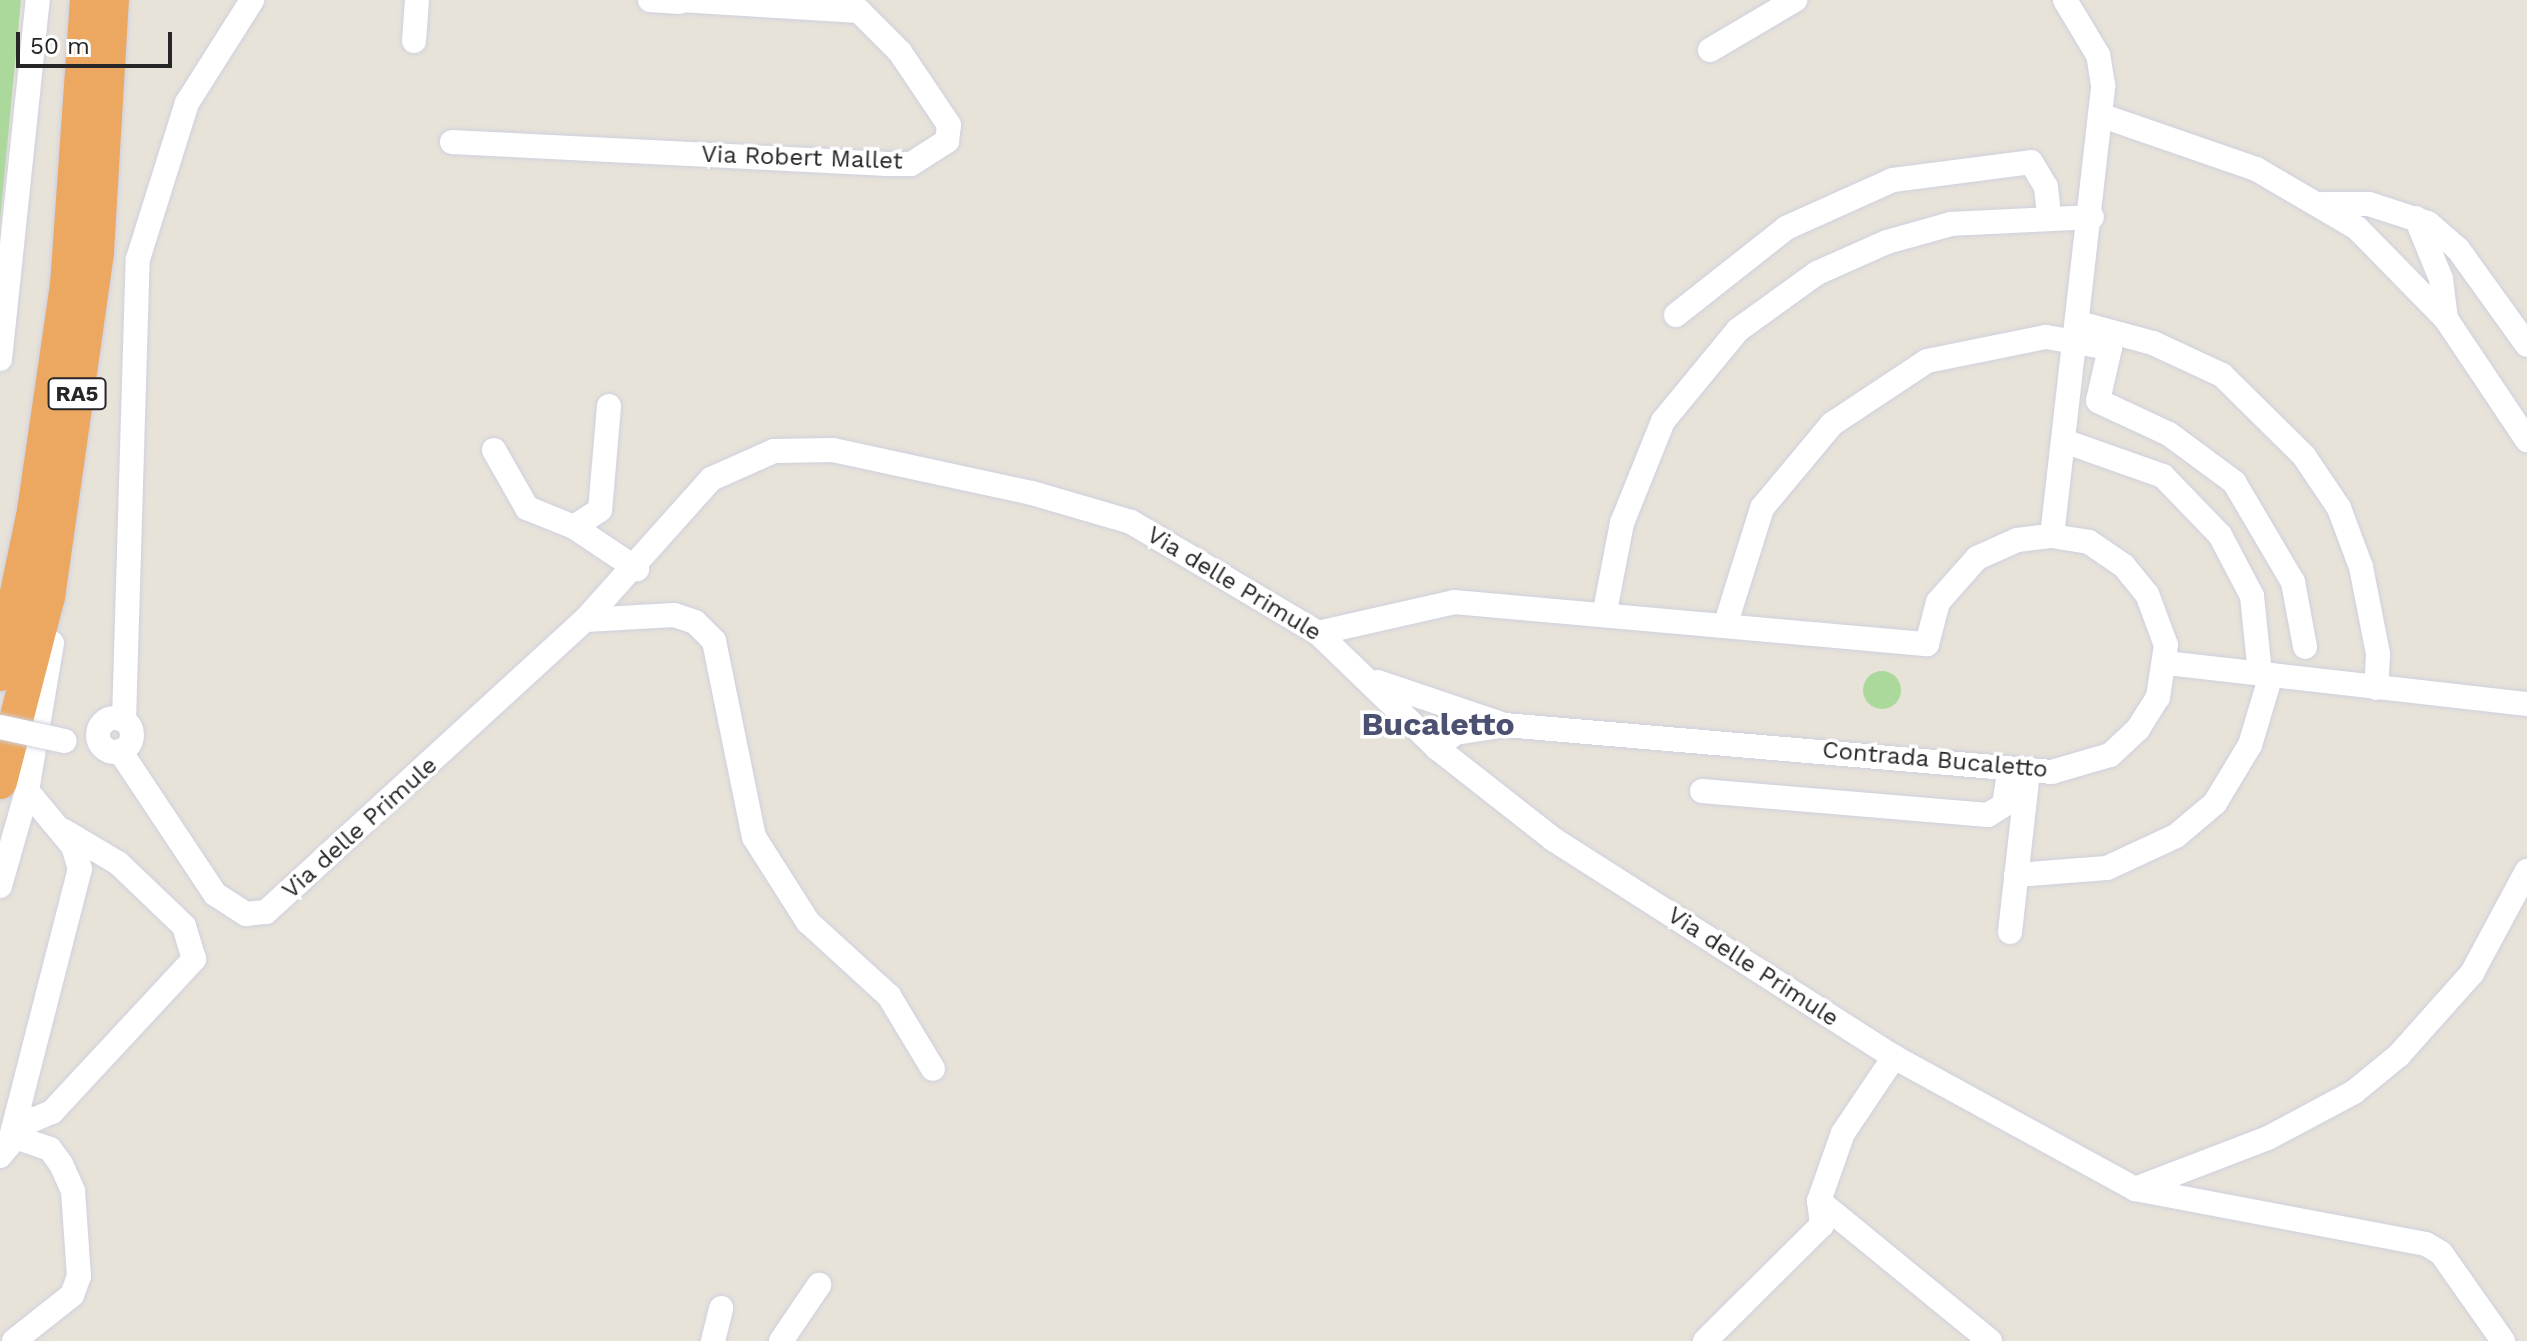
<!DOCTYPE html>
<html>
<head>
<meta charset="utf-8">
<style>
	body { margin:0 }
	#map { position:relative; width:2527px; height:1341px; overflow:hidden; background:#e8e3d9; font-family:"Work Sans",sans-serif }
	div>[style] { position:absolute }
	.green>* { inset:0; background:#abd99b }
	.round { border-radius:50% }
	.roads { filter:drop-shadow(0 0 2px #cfd0de) drop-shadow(0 0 2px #cfd0de) }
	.minor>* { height:24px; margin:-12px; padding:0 12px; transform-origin:12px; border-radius:12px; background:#fff }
	.minor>.ring { margin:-12px; padding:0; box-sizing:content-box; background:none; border:24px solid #fff; border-radius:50% }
	.highway>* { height:34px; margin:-17px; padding:0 17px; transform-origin:17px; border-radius:17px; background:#eca860 }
	.bridges { filter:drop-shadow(0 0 2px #cfd0de) drop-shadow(0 0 2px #cfd0de) }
	.minor-bridge>* { height:24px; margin:-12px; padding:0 12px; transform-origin:12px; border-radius:12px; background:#fff }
	span { translate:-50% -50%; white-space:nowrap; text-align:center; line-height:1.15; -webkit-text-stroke:7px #fff; paint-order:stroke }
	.shield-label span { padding:2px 6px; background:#fff; border:2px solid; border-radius:6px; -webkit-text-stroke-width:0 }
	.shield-label { font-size:22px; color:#262626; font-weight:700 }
	.street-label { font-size:24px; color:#262626 }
	.district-label { font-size:32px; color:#4c5071; font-weight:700 }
	.scale { position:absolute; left:16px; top:32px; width:156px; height:36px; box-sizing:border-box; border:4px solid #262626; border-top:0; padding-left:10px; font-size:24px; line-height:28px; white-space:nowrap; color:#262626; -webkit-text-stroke:6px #fff; paint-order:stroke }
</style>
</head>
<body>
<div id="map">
	<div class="green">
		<div style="clip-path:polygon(0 0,21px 0,0 223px)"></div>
		<div class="round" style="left:1863px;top:671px;width:38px;height:38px"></div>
	</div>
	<div class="roads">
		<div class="minor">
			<div style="left:650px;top:0;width:29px;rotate:4deg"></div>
			<div style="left:414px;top:41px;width:41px;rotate:-85.8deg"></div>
			<div style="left:1710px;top:50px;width:99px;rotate:-30.5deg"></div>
			<div style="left:2100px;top:115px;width:165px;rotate:19.1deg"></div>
			<div style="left:2256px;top:169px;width:117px;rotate:30.3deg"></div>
			<div style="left:2357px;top:228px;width:127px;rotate:45.6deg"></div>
			<div style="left:2446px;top:319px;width:146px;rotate:56.2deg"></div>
			<div style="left:452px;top:142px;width:436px;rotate:2.9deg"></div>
			<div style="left:887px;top:164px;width:24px"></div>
			<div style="left:911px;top:164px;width:43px;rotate:-32.6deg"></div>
			<div style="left:947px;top:141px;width:16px;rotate:-83deg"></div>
			<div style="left:949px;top:125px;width:88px;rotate:-123.9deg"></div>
			<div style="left:900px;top:52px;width:58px;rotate:-135deg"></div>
			<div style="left:859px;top:11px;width:180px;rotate:-176.5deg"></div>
			<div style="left:2323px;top:204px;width:46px"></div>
			<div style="left:2369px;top:204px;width:62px;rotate:17.9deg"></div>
			<div style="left:2428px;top:223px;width:40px;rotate:41deg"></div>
			<div style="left:2458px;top:249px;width:118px;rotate:54.3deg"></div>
			<div style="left:2416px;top:218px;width:66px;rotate:67.7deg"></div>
			<div style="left:2441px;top:279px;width:40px;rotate:82.9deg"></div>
			<div style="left:1676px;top:315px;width:140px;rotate:-38.3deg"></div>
			<div style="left:1786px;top:228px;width:117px;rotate:-24.2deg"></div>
			<div style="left:1893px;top:180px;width:139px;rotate:-7.4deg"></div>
			<div style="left:2031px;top:162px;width:29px;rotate:59deg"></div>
			<div style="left:2046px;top:187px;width:31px;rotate:84deg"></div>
			<div style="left:2079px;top:323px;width:77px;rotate:15.1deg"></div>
			<div style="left:2153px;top:343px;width:76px;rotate:24.9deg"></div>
			<div style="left:2222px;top:375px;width:115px;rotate:44.6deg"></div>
			<div style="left:2304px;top:456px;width:63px;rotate:56.1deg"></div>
			<div style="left:2339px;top:508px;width:63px;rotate:69.6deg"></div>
			<div style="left:2361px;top:567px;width:89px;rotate:78.9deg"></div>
			<div style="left:2378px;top:654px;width:34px;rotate:93deg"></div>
			<div style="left:0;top:359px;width:361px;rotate:-84deg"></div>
			<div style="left:609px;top:406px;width:104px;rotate:94.9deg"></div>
			<div style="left:600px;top:510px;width:31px;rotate:147deg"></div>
			<div style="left:574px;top:527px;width:76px;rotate:33.7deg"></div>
			<div style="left:2064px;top:441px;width:105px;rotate:19.5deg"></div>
			<div style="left:2163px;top:476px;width:82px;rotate:46deg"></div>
			<div style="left:2220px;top:535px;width:69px;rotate:62.3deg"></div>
			<div style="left:2252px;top:596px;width:78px;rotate:84.1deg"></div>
			<div style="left:494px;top:450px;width:67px;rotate:60.4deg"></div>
			<div style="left:527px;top:508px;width:51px;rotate:22deg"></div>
			<div style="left:2052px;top:536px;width:454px;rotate:-83.5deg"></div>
			<div style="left:2103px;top:85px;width:30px;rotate:-99deg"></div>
			<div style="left:2098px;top:55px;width:64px;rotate:-121deg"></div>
			<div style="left:1605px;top:611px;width:90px;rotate:-79.1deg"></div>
			<div style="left:1622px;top:523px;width:110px;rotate:-68.1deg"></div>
			<div style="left:1663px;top:421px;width:118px;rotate:-50.5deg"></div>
			<div style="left:1738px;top:330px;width:97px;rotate:-35.8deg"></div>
			<div style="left:1817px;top:273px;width:77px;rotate:-23.9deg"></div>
			<div style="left:1887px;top:242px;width:66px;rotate:-15.7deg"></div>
			<div style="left:1951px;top:224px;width:141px;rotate:-2.8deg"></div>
			<div style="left:585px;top:620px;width:89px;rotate:-3.2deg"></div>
			<div style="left:674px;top:615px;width:22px;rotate:18deg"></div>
			<div style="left:695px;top:622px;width:27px;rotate:45deg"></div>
			<div style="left:714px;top:641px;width:200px;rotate:78.5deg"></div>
			<div style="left:754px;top:837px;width:101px;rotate:57.6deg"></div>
			<div style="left:808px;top:922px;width:110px;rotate:42.4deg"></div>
			<div style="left:889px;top:996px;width:85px;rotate:58.9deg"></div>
			<div style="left:1726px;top:623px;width:121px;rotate:-72.6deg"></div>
			<div style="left:1762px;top:508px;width:109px;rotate:-50.2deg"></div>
			<div style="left:1832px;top:424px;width:114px;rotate:-33.6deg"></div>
			<div style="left:1927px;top:361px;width:121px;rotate:-11.4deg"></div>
			<div style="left:2046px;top:337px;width:65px;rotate:9.8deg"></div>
			<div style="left:2110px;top:348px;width:54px;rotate:102.8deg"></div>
			<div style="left:2098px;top:401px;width:78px;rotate:24.9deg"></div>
			<div style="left:2169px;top:434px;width:81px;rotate:36.4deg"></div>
			<div style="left:2234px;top:482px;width:116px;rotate:59.5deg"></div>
			<div style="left:2293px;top:582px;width:66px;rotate:79.5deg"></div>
			<div style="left:1318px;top:633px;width:139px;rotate:-12.8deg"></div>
			<div style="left:1454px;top:602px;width:475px;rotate:5.1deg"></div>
			<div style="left:1927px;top:644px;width:43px;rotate:-75.3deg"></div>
			<div style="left:1938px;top:602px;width:59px;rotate:-48.4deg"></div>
			<div style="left:1977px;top:558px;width:44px;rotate:-24.2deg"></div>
			<div style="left:2017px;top:540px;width:35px;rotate:-7deg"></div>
			<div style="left:2052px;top:536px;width:37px;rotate:9deg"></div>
			<div style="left:2089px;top:542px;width:42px;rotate:34.4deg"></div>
			<div style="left:2124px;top:566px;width:36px;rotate:51deg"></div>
			<div style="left:2147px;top:594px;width:54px;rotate:69.6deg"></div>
			<div style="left:2166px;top:645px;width:53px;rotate:98.7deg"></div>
			<div style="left:2158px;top:697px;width:38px;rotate:122deg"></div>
			<div style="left:2138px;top:729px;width:38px;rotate:137deg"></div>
			<div style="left:2110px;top:755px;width:60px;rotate:163.7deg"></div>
			<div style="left:2052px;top:772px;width:549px;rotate:-175.09deg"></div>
			<div style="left:1505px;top:725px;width:134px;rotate:-161.3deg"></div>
			<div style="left:2166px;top:663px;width:363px;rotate:6.5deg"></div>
			<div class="ring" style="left:98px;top:718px;width:10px;height:10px"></div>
			<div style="left:124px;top:720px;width:461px;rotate:-88.3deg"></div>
			<div style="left:138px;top:259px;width:164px;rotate:-72.6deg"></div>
			<div style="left:187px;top:103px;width:122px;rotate:-57.7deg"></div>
			<div style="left:1437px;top:748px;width:23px;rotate:-40deg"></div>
			<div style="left:1455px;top:733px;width:46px;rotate:-8.8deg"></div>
			<div style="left:120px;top:751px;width:172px;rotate:56.4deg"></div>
			<div style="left:215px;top:894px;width:37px;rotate:33deg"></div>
			<div style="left:246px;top:914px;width:20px;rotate:-6deg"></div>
			<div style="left:266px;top:912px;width:432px;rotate:-42.5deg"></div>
			<div style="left:585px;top:620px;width:189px;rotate:-48.2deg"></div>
			<div style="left:711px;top:479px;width:69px;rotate:-24deg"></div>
			<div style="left:774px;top:451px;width:59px;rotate:-1deg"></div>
			<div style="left:833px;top:450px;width:204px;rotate:12.2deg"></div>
			<div style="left:1032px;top:493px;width:103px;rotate:16.3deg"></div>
			<div style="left:1131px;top:522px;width:217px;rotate:30.7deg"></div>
			<div style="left:1318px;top:633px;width:165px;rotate:44deg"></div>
			<div style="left:1437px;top:748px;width:147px;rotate:38.1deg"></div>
			<div style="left:1553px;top:839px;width:405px;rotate:32.6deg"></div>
			<div style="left:1894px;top:1057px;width:275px;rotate:28.7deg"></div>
			<div style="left:2135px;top:1189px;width:296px;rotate:10.7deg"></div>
			<div style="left:2426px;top:1244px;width:17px;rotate:31deg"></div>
			<div style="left:2441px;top:1253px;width:108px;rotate:54.8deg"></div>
			<div style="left:1702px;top:791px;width:287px;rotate:4.8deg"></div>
			<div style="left:1988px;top:815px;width:19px;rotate:-32deg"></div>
			<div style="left:2004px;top:805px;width:36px;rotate:-81deg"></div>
			<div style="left:2016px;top:875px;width:91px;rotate:-4.4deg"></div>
			<div style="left:2107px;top:868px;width:76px;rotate:-24.9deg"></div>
			<div style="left:2176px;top:836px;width:51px;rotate:-40.2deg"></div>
			<div style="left:2215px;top:803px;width:68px;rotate:-58.9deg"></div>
			<div style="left:2250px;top:745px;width:73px;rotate:-73.3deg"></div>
			<div style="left:0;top:886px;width:99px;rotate:-74.1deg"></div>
			<div style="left:2010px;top:932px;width:162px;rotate:-83.6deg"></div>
			<div style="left:17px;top:1114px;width:17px;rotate:21deg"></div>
			<div style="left:33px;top:1120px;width:21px;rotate:-23deg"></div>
			<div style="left:52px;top:1112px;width:209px;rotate:-47.1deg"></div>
			<div style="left:194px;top:959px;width:34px;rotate:-107deg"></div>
			<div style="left:184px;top:926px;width:91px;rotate:-136.3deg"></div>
			<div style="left:118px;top:863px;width:63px;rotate:-149.3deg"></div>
			<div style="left:12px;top:1136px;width:40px;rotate:18.9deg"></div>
			<div style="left:50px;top:1149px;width:19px;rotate:54deg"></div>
			<div style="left:61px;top:1164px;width:30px;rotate:66deg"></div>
			<div style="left:73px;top:1191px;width:85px;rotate:86deg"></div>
			<div style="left:79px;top:1276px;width:20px;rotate:110deg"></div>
			<div style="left:72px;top:1295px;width:74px;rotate:141.6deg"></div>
			<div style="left:0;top:1156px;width:14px;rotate:-51deg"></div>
			<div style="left:9px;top:1145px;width:285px;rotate:-75.6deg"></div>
			<div style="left:80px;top:869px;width:24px;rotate:-107deg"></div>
			<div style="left:73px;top:846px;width:72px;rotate:-129.9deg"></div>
			<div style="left:27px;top:791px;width:150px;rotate:-80.4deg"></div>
			<div style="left:2135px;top:1189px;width:142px;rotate:-21deg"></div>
			<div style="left:2268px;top:1138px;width:98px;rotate:-28.1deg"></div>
			<div style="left:2354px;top:1092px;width:58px;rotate:-39.4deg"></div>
			<div style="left:2399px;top:1055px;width:110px;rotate:-48.3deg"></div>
			<div style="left:2472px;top:973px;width:116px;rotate:-61.7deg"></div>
			<div style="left:1819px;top:1201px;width:221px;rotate:39.3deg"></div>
			<div style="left:713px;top:1341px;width:34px;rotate:-76deg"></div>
			<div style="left:781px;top:1341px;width:68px;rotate:-55.8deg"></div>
			<div style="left:1705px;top:1341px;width:165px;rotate:-44.8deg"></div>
			<div style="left:1822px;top:1225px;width:24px;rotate:-97deg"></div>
			<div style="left:1819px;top:1201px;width:72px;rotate:-70.6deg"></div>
			<div style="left:1843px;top:1133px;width:92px;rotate:-56.1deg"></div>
		</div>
		<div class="highway">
			<div style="left:0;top:674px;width:167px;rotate:-78.2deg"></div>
			<div style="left:34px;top:511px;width:227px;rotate:-81.7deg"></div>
			<div style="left:67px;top:286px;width:287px;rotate:-86deg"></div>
			<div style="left:0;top:782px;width:191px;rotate:-75.5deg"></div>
			<div style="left:48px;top:597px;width:349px;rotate:-81.9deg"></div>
			<div style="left:97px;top:251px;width:251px;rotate:-86.6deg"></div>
		</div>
	</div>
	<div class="bridges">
		<div class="minor-bridge">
			<div style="left:0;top:727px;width:66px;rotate:12.2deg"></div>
		</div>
	</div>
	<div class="shield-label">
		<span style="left:77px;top:394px">RA5</span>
	</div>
	<div class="street-label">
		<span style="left:802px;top:158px;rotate:2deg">Via Robert Mallet</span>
		<span style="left:1234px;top:584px;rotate:31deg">Via delle Primule</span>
		<span style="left:1935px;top:760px;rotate:5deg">Contrada Bucaletto</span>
		<span style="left:360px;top:828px;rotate:-42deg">Via delle Primule</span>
		<span style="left:1753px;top:967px;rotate:33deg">Via delle Primule</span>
	</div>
	<div class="district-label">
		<span style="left:1438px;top:724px">Bucaletto</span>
	</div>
	<div class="scale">50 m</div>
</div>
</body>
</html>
